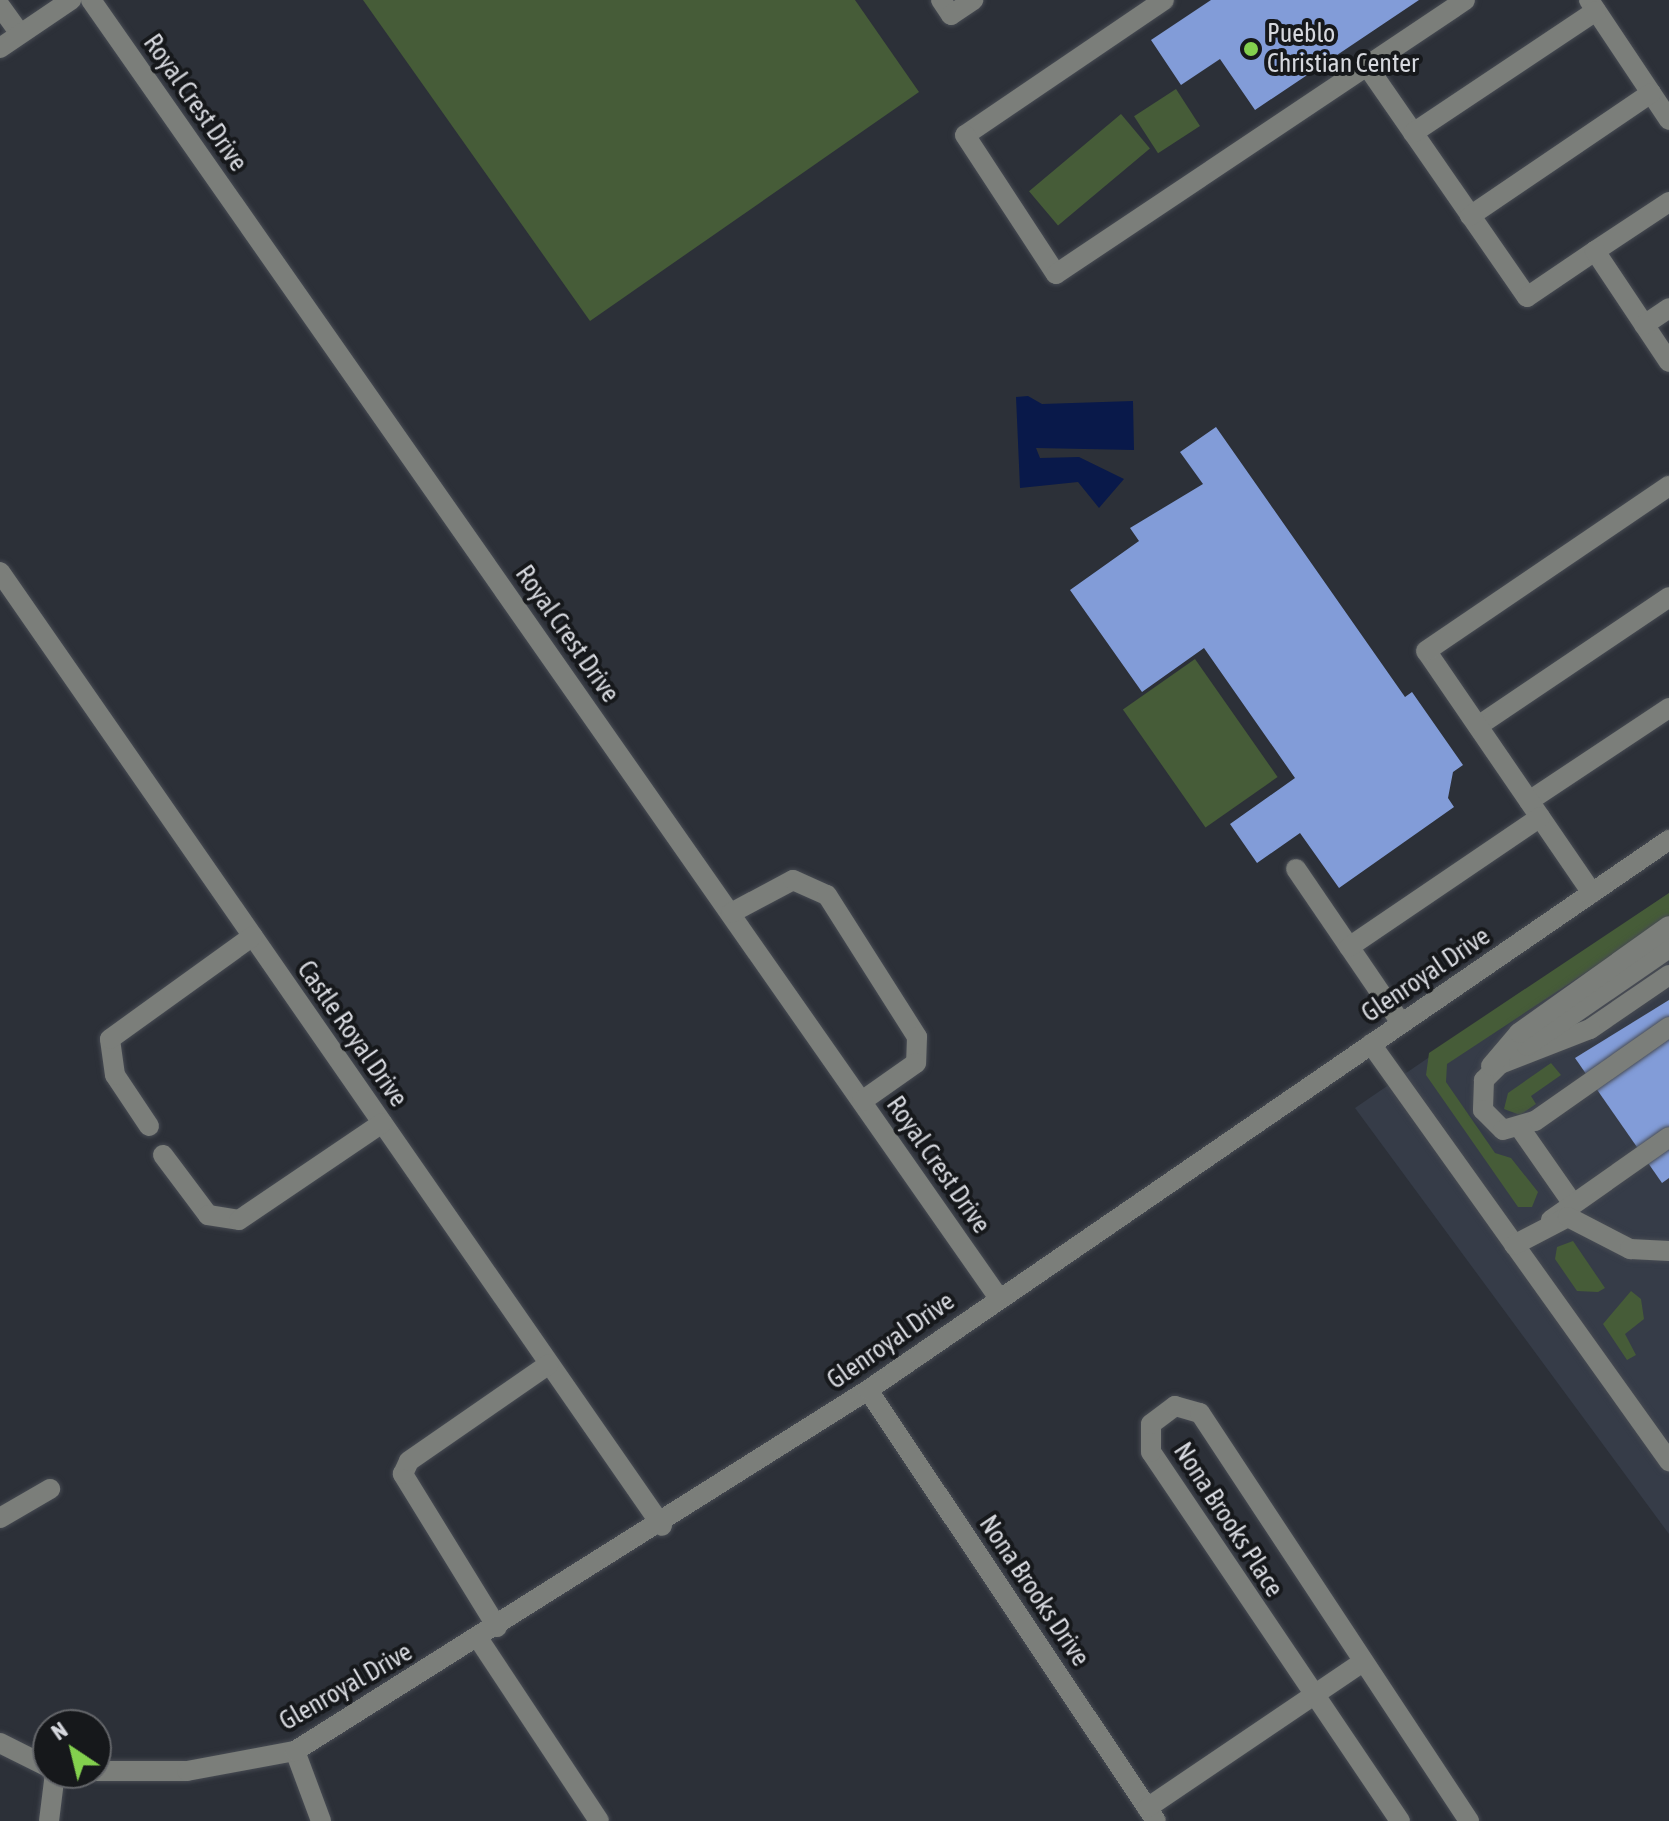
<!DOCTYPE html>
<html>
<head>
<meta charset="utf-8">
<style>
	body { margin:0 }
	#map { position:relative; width:1669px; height:1821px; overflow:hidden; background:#2c3038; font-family:"Asap Condensed",sans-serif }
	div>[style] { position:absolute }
	.built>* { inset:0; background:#363c48 }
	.green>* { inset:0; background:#465c38; transform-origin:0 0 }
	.water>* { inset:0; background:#09194a }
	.building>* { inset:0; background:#829cd8 }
	.roads { filter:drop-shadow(0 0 2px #474b53) drop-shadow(0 0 2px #474b53) }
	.minor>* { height:20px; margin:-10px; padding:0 10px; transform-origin:10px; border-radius:10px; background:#7b7e7a }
	.dots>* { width:22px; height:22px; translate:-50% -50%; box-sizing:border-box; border:4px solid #16181b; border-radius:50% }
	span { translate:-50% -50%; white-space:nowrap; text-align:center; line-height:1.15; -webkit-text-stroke:8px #16181b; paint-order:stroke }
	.poi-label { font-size:26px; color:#d6d8de }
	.left { translate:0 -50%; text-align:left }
	.street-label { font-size:26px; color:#d6d8de }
	.north { position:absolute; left:32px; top:1709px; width:80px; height:80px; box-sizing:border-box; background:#16181b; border:2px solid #636569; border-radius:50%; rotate:325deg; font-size:22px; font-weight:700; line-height:32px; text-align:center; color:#d6d8de }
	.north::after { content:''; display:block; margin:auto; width:28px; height:36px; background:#83d04e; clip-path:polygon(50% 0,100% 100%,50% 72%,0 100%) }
</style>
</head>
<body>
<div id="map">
	<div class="built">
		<div style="clip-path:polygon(1669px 893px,1669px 1534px,1355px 1108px)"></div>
	</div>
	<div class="green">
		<div style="clip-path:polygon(363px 0,855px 0,919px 92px,590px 321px)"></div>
		<div style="left:1176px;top:89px;width:44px;height:50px;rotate:57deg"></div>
		<div style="left:1121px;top:114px;width:45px;height:120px;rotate:50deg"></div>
		<div style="left:1195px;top:659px;width:144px;height:88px;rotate:55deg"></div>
		<div style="clip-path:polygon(1669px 893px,1669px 918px,1447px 1064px,1446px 1082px,1495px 1153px,1511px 1158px,1538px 1192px,1532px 1207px,1518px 1207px,1426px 1075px,1429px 1053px)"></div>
		<div style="clip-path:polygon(1551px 1063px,1561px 1075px,1531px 1096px,1536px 1104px,1520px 1115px,1504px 1109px,1508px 1093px)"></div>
		<div style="clip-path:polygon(1573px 1241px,1605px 1288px,1598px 1292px,1577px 1291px,1555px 1259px,1557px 1247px)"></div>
		<div style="clip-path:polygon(1631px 1291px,1641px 1299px,1644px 1319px,1625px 1334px,1636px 1355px,1627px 1360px,1603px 1324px)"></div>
	</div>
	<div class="water">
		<div style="clip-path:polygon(1028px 396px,1042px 404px,1133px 401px,1134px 450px,1036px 448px,1040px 458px,1079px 457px,1124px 479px,1099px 508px,1078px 482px,1020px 488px,1016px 397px)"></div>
	</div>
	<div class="building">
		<div style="clip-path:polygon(1211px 0,1419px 0,1255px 110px,1220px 59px,1181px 85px,1151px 40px)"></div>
		<div style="clip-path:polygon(1216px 427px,1405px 697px,1412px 692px,1463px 765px,1453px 772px,1448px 798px,1454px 807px,1339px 888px,1300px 833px,1257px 863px,1230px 824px,1295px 778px,1204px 648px,1142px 692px,1070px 590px,1139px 541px,1130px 528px,1203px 484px,1180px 452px)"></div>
		<div style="clip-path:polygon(1669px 1000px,1669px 1178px,1662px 1183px,1575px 1058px)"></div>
	</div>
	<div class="roads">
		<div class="minor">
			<div style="left:91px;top:0;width:1584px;rotate:55.03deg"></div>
			<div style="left:941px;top:0;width:18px;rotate:56deg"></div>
			<div style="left:951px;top:15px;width:27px;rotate:-34deg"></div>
			<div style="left:1164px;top:0;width:240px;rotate:145.8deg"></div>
			<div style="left:965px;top:135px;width:166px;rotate:56.8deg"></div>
			<div style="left:1056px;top:274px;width:492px;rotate:-33.8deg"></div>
			<div style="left:1589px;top:0;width:144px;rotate:56.3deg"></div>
			<div style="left:0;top:6px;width:34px;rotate:54deg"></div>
			<div style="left:0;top:48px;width:86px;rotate:-34.1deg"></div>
			<div style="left:1367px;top:66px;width:281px;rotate:55.3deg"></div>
			<div style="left:1527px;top:297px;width:82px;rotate:-34.1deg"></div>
			<div style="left:1413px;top:133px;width:220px;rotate:-33.7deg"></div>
			<div style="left:1669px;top:202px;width:89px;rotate:146.5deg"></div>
			<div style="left:1595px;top:251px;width:133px;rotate:56.3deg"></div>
			<div style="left:1470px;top:216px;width:219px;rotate:-34.2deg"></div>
			<div style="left:1644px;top:325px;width:30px;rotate:-34deg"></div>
			<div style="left:0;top:572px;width:1161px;rotate:55.24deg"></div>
			<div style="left:1478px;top:726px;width:230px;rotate:-34deg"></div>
			<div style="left:1529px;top:801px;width:168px;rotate:-33.6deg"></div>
			<div style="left:1296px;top:869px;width:186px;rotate:55.7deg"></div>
			<div style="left:1592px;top:893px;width:293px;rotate:-124.4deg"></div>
			<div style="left:1426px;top:651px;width:294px;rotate:-34.2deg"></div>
			<div style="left:731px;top:913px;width:70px;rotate:-28deg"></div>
			<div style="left:793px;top:880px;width:37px;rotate:24deg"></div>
			<div style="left:827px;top:895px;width:168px;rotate:57.6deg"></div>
			<div style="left:917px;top:1037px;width:26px;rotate:92deg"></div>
			<div style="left:916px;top:1063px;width:66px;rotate:144.9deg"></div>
			<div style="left:1349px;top:947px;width:231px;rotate:-34.2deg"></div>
			<div style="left:1669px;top:975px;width:96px;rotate:145.6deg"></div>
			<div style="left:1590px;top:1029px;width:97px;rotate:158.7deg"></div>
			<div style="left:1500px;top:1064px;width:23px;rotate:135deg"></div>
			<div style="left:1484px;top:1080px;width:30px;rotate:92deg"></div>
			<div style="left:1483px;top:1110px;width:28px;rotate:45deg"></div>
			<div style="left:1503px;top:1130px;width:33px;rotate:-16deg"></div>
			<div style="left:1535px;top:1121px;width:164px;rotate:-35deg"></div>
			<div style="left:1371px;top:1044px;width:513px;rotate:54.45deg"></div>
			<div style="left:1527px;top:1046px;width:173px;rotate:-34.6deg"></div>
			<div style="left:1491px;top:1066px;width:43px;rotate:-49.7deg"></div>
			<div style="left:1519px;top:1033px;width:184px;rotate:-35.5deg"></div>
			<div style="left:149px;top:1126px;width:61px;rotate:-123.7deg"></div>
			<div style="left:115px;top:1075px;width:36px;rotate:-98deg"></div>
			<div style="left:110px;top:1039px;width:176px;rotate:-35.8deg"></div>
			<div style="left:1520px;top:1128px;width:93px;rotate:55.1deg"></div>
			<div style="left:163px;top:1155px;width:75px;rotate:53.1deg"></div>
			<div style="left:208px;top:1215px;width:31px;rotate:9deg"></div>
			<div style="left:239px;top:1220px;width:173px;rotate:-34.1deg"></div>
			<div style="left:1551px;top:1220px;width:144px;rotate:-35.1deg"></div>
			<div style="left:1514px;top:1245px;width:61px;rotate:-27.4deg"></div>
			<div style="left:1568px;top:1217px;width:70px;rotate:27.3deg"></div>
			<div style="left:1630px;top:1249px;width:39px;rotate:3deg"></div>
			<div style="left:868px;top:1390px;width:518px;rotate:56.25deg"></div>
			<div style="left:0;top:1518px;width:58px;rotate:-30.1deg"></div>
			<div style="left:497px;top:1627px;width:180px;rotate:-121.6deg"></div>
			<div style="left:403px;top:1474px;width:14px;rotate:-65deg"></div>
			<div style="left:409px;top:1461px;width:170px;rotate:-34.7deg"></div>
			<div style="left:478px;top:1638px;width:219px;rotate:56.5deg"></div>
			<div style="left:0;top:1743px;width:54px;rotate:26.6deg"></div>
			<div style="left:295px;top:1751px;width:75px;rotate:69.6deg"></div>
			<div style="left:96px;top:1771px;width:91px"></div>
			<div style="left:187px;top:1771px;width:110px;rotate:-10.5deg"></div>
			<div style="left:295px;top:1751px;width:677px;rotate:-32.21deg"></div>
			<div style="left:868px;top:1390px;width:972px;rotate:-34.48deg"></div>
			<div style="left:1147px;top:1808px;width:261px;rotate:-34.1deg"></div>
			<div style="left:49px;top:1821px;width:48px;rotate:-82.9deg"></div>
			<div style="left:1400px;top:1821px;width:445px;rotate:-124deg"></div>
			<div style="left:1151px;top:1452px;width:28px;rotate:-90deg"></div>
			<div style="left:1151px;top:1424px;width:30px;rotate:-37deg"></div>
			<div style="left:1175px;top:1406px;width:26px;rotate:16deg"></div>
			<div style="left:1200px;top:1413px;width:489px;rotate:56.6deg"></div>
		</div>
	</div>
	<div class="dots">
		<div style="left:1251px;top:49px;background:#83d04e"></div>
	</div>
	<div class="poi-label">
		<span class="left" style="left:1267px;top:49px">Pueblo<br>Christian Center</span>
	</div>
	<div class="street-label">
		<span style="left:195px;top:103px;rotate:55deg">Royal Crest Drive</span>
		<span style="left:567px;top:634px;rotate:55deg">Royal Crest Drive</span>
		<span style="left:1426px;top:975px;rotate:-34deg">Glenroyal Drive</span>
		<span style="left:352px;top:1034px;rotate:55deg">Castle Royal Drive</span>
		<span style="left:938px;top:1165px;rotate:55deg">Royal Crest Drive</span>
		<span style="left:891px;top:1341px;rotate:-35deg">Glenroyal Drive</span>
		<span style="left:1228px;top:1520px;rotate:57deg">Nona Brooks Place</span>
		<span style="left:1034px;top:1591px;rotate:56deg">Nona Brooks Drive</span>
		<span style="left:346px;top:1687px;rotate:-30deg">Glenroyal Drive</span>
	</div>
	<div class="north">N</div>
</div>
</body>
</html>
